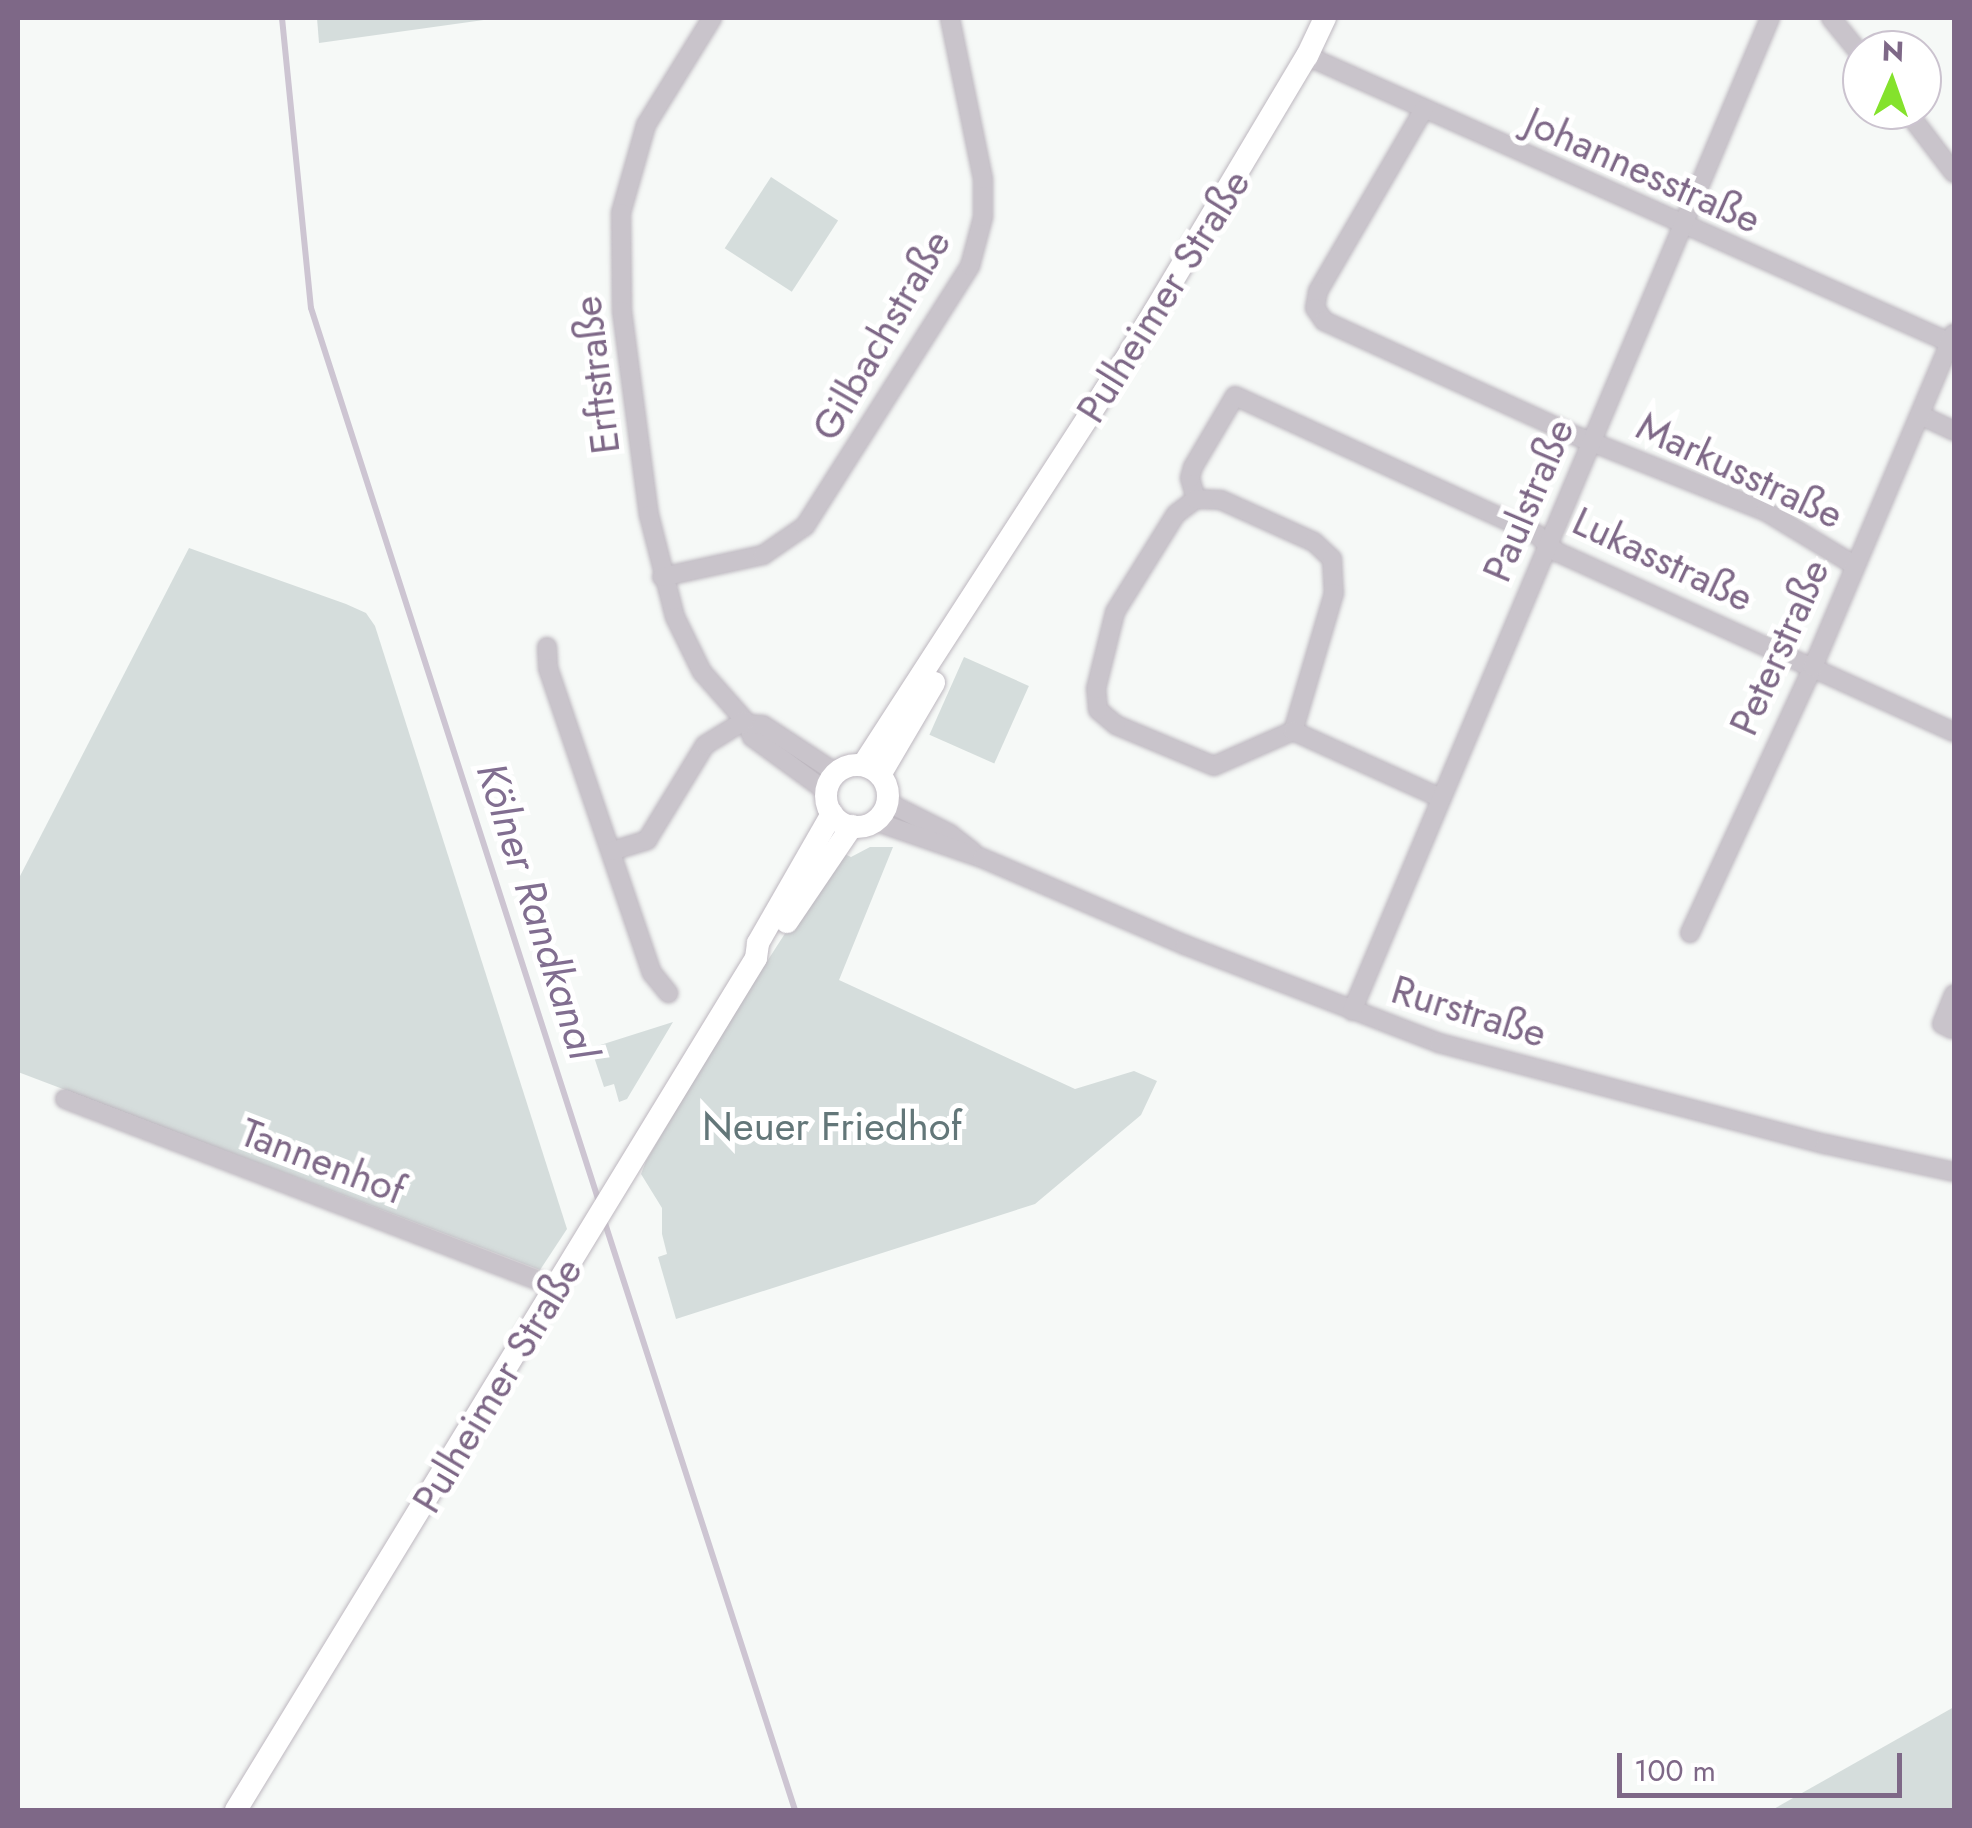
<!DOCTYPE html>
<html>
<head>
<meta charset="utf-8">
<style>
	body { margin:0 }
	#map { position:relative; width:1972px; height:1828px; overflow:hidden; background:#f6f9f7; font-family:Jost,sans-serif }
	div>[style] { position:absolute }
	.green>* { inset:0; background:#d5dddc; transform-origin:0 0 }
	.stream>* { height:6px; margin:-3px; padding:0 3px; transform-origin:3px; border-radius:3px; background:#cdc5d2 }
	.roads { filter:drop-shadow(0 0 2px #bdb7bf) drop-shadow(0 0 2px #bdb7bf) }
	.minor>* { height:18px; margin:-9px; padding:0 9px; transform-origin:9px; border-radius:9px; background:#c9c4cb }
	.major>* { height:22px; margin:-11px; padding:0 11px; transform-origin:11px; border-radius:11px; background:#fff }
	.major>.ring { margin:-11px; padding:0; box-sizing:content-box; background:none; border:22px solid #fff; border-radius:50% }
	span { translate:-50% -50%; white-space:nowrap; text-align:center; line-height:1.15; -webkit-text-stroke:10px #fff; paint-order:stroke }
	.street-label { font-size:40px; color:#7e6887 }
	.park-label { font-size:40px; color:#637779 }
	.water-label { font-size:42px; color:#816e90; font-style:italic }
	.frame { position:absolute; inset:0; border:20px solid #7e6887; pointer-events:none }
	.north { position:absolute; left:1842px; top:30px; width:100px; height:100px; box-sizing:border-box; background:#fff; border:2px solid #cbc3cf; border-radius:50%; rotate:2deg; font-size:28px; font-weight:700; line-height:40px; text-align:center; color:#7e6887 }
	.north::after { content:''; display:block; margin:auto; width:35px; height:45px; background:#84e22c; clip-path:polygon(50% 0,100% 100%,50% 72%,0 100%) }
	.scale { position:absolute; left:1617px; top:1753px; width:285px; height:45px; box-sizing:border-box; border:5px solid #7e6887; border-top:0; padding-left:12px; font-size:30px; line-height:35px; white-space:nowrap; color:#7e6887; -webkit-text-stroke:8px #fff; paint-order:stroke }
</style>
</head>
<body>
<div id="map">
	<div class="green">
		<div style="clip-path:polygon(317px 18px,498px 18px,319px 43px)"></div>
		<div style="left:771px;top:177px;width:80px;height:85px;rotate:33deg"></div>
		<div style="clip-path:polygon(189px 548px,346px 604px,366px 613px,375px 626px,567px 1229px,540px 1270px,18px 1072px,18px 880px)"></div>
		<div style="left:964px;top:657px;width:71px;height:85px;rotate:24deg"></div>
		<div style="clip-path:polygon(870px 847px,893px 847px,839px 980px,1075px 1089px,1134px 1071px,1157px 1081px,1141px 1115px,1035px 1204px,676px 1319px,658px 1257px,667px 1254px,662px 1234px,662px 1208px,641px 1174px,646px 1161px,725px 1027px,838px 851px,851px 857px)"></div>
		<div style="clip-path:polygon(673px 1022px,627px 1099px,619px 1102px,614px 1084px,604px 1087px,591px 1048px)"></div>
		<div style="clip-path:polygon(1954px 1707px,1954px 1810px,1772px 1810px)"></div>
	</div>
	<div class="stream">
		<div style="left:282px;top:18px;width:291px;rotate:84.3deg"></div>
		<div style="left:311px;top:308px;width:942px;rotate:72.14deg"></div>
		<div style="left:603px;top:1217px;width:623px;rotate:72.06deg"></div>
	</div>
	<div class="roads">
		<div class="minor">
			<div style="left:712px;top:18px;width:126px;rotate:121.7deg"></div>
			<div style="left:646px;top:125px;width:91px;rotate:105.9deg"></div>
			<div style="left:621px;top:213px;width:98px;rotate:89.4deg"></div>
			<div style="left:622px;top:311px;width:206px;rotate:82.5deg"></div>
			<div style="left:649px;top:515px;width:105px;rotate:75.7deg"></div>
			<div style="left:675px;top:617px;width:61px;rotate:63.9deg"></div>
			<div style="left:702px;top:672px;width:69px;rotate:48.5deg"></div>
			<div style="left:748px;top:724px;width:14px;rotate:73deg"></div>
			<div style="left:752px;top:737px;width:92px;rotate:36.1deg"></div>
			<div style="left:1831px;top:18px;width:49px;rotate:50.8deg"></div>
			<div style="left:1307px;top:56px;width:705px;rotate:24.02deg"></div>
			<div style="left:1424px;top:109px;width:211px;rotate:120.2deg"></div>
			<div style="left:1318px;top:291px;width:17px;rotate:100deg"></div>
			<div style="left:1315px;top:308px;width:16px;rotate:55deg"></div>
			<div style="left:1324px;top:321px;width:280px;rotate:24.5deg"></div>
			<div style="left:1579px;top:437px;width:200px;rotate:21.7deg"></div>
			<div style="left:1765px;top:511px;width:104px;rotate:31.2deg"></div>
			<div style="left:1906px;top:110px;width:79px;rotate:52.7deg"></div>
			<div style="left:1920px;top:415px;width:38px;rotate:25deg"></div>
			<div style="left:1196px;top:499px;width:22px;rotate:-106deg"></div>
			<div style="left:1190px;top:478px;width:11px;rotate:-75deg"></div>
			<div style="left:1193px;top:467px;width:82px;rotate:-59.4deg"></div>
			<div style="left:1235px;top:396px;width:331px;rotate:24.6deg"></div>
			<div style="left:1536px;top:534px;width:28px;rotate:41deg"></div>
			<div style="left:1557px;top:552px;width:436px;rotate:24.4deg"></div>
			<div style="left:662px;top:577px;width:103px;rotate:-12.3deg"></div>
			<div style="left:763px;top:555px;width:51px;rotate:-34.6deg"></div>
			<div style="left:805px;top:526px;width:308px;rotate:-57.6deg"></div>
			<div style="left:970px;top:266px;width:51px;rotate:-75.1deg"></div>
			<div style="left:983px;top:217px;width:38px;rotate:-90deg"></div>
			<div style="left:983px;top:179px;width:164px;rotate:-101.6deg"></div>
			<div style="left:547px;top:647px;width:21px;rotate:87deg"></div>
			<div style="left:548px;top:668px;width:322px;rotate:71.2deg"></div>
			<div style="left:652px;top:973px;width:26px;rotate:51deg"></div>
			<div style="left:748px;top:724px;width:15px;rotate:4deg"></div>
			<div style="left:763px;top:725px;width:87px;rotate:33.3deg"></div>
			<div style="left:1293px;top:731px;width:86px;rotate:156.1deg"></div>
			<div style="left:1214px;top:766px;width:106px;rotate:-157.3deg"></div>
			<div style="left:1116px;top:725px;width:23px;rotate:-140deg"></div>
			<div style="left:1098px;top:710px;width:21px;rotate:-95deg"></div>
			<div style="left:1096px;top:689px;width:79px;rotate:-76.1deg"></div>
			<div style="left:1115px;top:612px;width:115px;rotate:-58.1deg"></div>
			<div style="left:1176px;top:514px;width:25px;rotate:-37deg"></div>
			<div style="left:1196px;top:499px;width:25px;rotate:2deg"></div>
			<div style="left:1221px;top:500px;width:102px;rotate:24.3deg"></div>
			<div style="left:1314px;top:542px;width:25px;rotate:43deg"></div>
			<div style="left:1332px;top:559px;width:34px;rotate:87deg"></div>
			<div style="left:1334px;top:593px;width:144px;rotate:106.5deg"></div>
			<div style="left:1293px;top:731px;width:162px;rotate:24.4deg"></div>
			<div style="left:887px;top:802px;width:71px;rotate:26.9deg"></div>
			<div style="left:950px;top:834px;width:29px;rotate:38deg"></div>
			<div style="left:874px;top:821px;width:114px;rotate:18.9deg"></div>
			<div style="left:982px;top:858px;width:221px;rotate:23.2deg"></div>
			<div style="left:1185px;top:945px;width:272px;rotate:21.1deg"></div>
			<div style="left:1439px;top:1043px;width:399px;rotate:14.7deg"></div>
			<div style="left:1825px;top:1144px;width:132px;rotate:12.2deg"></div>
			<div style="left:612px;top:851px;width:37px;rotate:-17deg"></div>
			<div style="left:647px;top:840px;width:111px;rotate:-58.6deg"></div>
			<div style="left:705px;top:745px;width:46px;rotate:-31.6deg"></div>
			<div style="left:1690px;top:933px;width:293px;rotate:-65.2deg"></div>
			<div style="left:1813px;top:667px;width:362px;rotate:-67.1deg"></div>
			<div style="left:1352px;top:1011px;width:1077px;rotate:-67.17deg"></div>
			<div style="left:1952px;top:1029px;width:11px;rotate:-153deg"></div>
			<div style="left:1942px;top:1024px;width:32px;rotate:-68deg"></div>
			<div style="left:65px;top:1099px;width:525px;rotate:20.99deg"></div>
		</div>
		<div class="major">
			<div style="left:863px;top:765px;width:495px;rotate:-57.1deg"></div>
			<div style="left:1132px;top:349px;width:341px;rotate:-59.2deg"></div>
			<div style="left:1307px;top:56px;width:42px;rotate:-64.7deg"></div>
			<div class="ring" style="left:826px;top:765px;width:40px;height:40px"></div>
			<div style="left:880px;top:775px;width:107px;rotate:-59.6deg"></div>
			<div style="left:787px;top:922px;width:116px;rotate:-55.9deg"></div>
			<div style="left:236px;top:1810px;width:998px;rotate:-58.6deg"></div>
			<div style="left:756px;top:958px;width:15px;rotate:-82deg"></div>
			<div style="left:758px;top:943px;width:149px;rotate:-60.2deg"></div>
		</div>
	</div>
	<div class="street-label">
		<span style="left:1643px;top:170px;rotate:24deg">Johannesstraße</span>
		<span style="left:1163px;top:296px;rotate:-58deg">Pulheimer Straße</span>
		<span style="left:881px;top:335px;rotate:-60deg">Gilbachstraße</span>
		<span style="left:596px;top:375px;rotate:-97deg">Erftstraße</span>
		<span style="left:1740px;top:470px;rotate:25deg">Markusstraße</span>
		<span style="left:1528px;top:500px;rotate:-67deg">Paulstraße</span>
		<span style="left:1663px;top:559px;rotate:25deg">Lukasstraße</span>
		<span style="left:1779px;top:647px;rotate:-66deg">Peterstraße</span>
		<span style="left:1469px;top:1011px;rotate:17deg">Rurstraße</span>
		<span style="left:323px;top:1161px;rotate:21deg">Tannenhof</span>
		<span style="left:497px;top:1385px;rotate:-59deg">Pulheimer Straße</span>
	</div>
	<div class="park-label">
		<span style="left:832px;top:1126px">Neuer Friedhof</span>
	</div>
	<div class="water-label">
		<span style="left:537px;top:911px;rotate:72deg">Kölner Randkanal</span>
	</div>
	<div class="frame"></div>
	<div class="north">N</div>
	<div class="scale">100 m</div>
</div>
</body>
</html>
